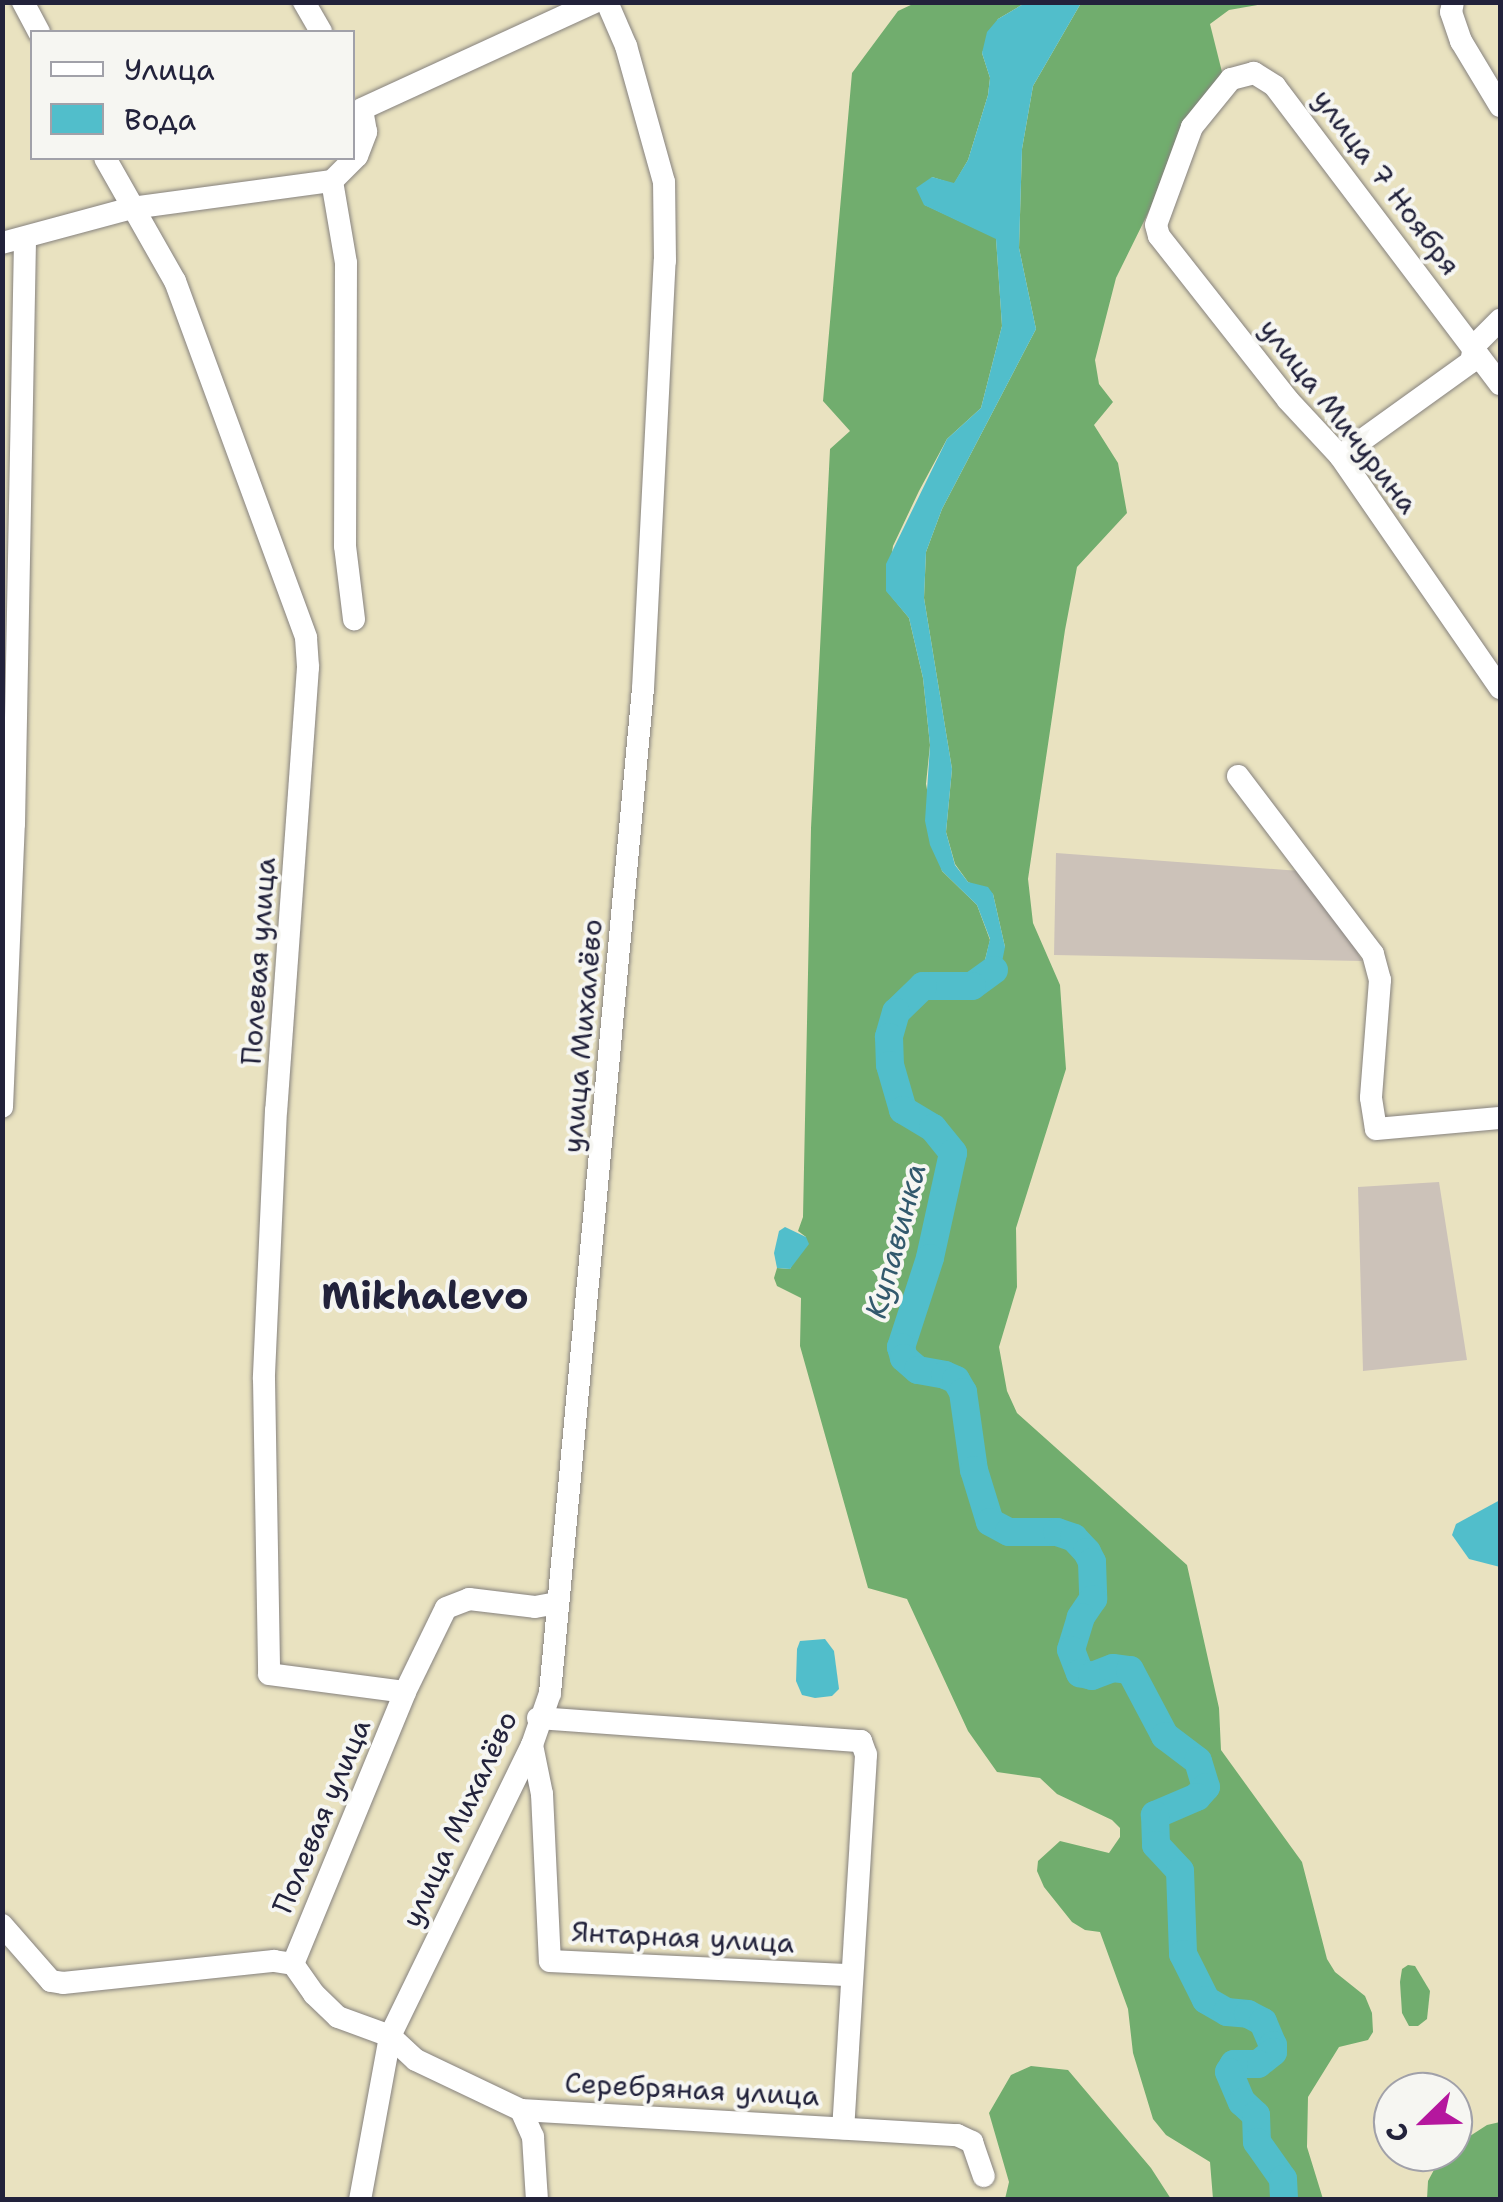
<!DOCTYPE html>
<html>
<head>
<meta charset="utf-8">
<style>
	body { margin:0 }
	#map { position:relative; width:1503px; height:2202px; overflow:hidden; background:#e9e2c0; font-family:"Shantell Sans",sans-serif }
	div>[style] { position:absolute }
	.industrial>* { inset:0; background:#ccc2b9 }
	.forest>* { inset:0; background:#71ad6e }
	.water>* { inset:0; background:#51becb }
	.river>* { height:28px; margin:-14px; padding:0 14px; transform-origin:14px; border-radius:14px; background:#51becb }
	.roads { filter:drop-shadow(0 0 2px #86827e) drop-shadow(0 0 2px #86827e) }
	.minor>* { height:22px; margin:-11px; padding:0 11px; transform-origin:11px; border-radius:11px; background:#fff }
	span { translate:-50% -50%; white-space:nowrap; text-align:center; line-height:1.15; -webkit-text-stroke:8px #f6f6f2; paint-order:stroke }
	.street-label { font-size:28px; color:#22223b }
	.water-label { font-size:30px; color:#32596d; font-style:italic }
	.district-label { font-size:38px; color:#22223b; font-weight:700 }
	.frame { position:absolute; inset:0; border:5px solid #22223b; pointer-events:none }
	.legend { position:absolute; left:30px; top:30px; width:325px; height:130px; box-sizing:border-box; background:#f6f6f2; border:2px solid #a1a1a9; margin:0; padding:12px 18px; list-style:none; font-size:30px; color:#22223b }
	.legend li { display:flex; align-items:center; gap:20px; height:50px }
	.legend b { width:50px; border:2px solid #a1a1a9 }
	.north { position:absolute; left:1373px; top:2072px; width:100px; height:100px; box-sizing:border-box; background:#f6f6f2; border:2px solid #a1a1a9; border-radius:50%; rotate:247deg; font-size:28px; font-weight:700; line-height:40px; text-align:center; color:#22223b }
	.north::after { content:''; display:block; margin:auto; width:35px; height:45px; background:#b5179e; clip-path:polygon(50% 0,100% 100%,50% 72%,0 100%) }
</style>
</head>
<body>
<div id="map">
	<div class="industrial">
		<div style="clip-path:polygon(1056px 853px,1300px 871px,1341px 921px,1362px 961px,1054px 955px)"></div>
		<div style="clip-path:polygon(1439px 1182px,1467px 1360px,1363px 1371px,1358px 1187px)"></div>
	</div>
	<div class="forest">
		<div style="clip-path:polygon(915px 3px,1025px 3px,998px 19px,982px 53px,990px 78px,988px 95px,968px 160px,954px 184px,932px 177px,925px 205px,996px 238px,1002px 326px,981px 408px,947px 439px,919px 491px,893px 546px,886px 590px,909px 618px,923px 678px,930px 745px,926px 784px,942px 871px,977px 905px,990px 940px,985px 960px,968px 979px,1005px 947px,993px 894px,968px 882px,955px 864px,946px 832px,952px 769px,924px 598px,926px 552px,942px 509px,1036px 329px,1019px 248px,1022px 149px,1033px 86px,1081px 3px,1269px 3px,1229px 10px,1210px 24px,1222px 72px,1178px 135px,1150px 209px,1116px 278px,1095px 360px,1099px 384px,1113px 402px,1094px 425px,1118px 463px,1127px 513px,1077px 567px,1065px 630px,1028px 879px,1033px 923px,1060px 985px,1066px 1069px,1016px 1228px,1017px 1287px,999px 1347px,1007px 1391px,1017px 1413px,1187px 1565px,1219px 1708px,1221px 1750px,1302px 1862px,1327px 1959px,1335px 1972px,1365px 1996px,1372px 2013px,1373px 2032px,1368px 2040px,1339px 2047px,1308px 2097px,1307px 2147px,1323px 2199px,1213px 2199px,1210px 2162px,1166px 2135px,1153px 2119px,1133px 2053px,1128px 2009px,1100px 1932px,1085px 1930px,1072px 1922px,1044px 1887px,1037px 1871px,1038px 1861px,1060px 1841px,1109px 1853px,1120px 1837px,1120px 1828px,1112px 1820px,1057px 1794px,1040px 1778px,997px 1772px,968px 1731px,907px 1599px,868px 1588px,800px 1346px,801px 1298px,777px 1286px,774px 1278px,777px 1268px,790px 1269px,806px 1237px,798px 1231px,803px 1217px,811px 828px,830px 449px,850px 431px,823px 401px,852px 73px,898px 11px)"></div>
		<div style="clip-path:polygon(1408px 1965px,1415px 1966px,1430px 1991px,1427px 2019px,1418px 2026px,1409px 2026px,1402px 2013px,1400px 1982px,1402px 1969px)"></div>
		<div style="clip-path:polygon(1031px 2066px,1068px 2070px,1151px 2168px,1171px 2199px,1005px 2199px,1009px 2182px,989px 2113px,1011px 2075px)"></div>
		<div style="clip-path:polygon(1500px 2122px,1500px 2199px,1427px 2199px,1428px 2181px,1443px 2153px,1453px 2152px,1453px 2147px,1487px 2125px)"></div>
	</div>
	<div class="water">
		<div style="clip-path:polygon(1025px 3px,1081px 3px,1033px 86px,1022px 149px,1019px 248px,1036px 329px,942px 509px,926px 552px,924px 598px,952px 769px,946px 832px,955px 865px,968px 882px,988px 887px,993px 894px,1005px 947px,999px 977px,980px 994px,966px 986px,985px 960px,990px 939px,977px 905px,942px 871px,930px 845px,925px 821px,930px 745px,923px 678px,909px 618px,886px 591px,886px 564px,947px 439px,981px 408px,1002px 326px,996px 239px,924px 205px,916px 188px,932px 177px,954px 183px,968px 160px,988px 95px,990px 78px,982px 53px,987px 32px,998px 19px)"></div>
		<div style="clip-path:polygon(785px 1227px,806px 1237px,809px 1244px,790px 1269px,777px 1268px,774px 1253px,779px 1231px)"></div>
		<div style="clip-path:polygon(1500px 1500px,1500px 1567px,1469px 1559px,1452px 1535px,1456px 1524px)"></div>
		<div style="clip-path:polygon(825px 1639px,834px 1651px,839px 1689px,832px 1696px,815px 1698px,802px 1695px,796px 1681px,797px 1649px,800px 1641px)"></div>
	</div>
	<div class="river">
		<div style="left:994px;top:970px;width:27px;rotate:144deg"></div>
		<div style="left:972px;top:986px;width:49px;rotate:180deg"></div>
		<div style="left:923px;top:986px;width:37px;rotate:136deg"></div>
		<div style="left:896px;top:1012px;width:26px;rotate:106deg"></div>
		<div style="left:889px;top:1037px;width:28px;rotate:88deg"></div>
		<div style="left:890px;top:1065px;width:47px;rotate:73.9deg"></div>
		<div style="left:903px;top:1110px;width:35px;rotate:31deg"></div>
		<div style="left:933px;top:1128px;width:32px;rotate:51deg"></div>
		<div style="left:953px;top:1153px;width:107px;rotate:102.4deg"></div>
		<div style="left:930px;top:1258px;width:94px;rotate:108deg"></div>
		<div style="left:901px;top:1347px;width:11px;rotate:75deg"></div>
		<div style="left:904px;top:1358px;width:18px;rotate:41deg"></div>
		<div style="left:918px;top:1370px;width:27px;rotate:10deg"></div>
		<div style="left:945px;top:1375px;width:12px;rotate:24deg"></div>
		<div style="left:956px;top:1380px;width:14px;rotate:60deg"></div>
		<div style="left:963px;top:1392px;width:79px;rotate:82deg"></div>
		<div style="left:974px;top:1470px;width:54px;rotate:72.9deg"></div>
		<div style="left:990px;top:1522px;width:21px;rotate:28deg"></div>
		<div style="left:1009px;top:1532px;width:48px"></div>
		<div style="left:1057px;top:1532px;width:18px;rotate:19deg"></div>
		<div style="left:1074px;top:1538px;width:19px;rotate:47deg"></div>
		<div style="left:1087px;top:1552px;width:11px;rotate:63deg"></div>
		<div style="left:1092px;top:1562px;width:37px;rotate:88deg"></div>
		<div style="left:1093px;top:1599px;width:22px;rotate:124deg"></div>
		<div style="left:1081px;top:1617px;width:34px;rotate:107deg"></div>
		<div style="left:1071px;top:1650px;width:25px;rotate:69deg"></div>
		<div style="left:1080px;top:1673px;width:12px;rotate:14deg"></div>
		<div style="left:1092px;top:1676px;width:22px;rotate:-21deg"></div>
		<div style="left:1113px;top:1668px;width:17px;rotate:7deg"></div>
		<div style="left:1130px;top:1670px;width:75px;rotate:62.1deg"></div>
		<div style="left:1165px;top:1736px;width:41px;rotate:37.1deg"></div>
		<div style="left:1198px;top:1761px;width:27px;rotate:73deg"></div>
		<div style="left:1206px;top:1787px;width:13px;rotate:132deg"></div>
		<div style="left:1197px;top:1797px;width:46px;rotate:156.8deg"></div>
		<div style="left:1155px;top:1815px;width:30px;rotate:88deg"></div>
		<div style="left:1156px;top:1845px;width:35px;rotate:47deg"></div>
		<div style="left:1180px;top:1871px;width:83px;rotate:87.9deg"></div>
		<div style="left:1183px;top:1954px;width:51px;rotate:63.4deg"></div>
		<div style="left:1206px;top:2000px;width:24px;rotate:30deg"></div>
		<div style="left:1227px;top:2012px;width:21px;rotate:5deg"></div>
		<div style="left:1248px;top:2014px;width:17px;rotate:28deg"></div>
		<div style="left:1263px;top:2022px;width:25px;rotate:67deg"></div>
		<div style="left:1273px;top:2045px;width:7px;rotate:90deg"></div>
		<div style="left:1273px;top:2052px;width:19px;rotate:141deg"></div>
		<div style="left:1258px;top:2064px;width:24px;rotate:180deg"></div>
		<div style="left:1234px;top:2064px;width:9px;rotate:122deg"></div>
		<div style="left:1229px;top:2072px;width:33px;rotate:67deg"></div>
		<div style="left:1242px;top:2102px;width:19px;rotate:43deg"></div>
		<div style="left:1256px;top:2115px;width:27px;rotate:88deg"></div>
		<div style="left:1257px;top:2142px;width:45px;rotate:54.9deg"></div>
		<div style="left:1283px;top:2179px;width:21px;rotate:87deg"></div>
	</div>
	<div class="roads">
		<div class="minor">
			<div style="left:23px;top:2px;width:34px;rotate:62deg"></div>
			<div style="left:304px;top:2px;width:34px;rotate:60deg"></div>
			<div style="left:1453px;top:2px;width:10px;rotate:101deg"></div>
			<div style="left:1451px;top:12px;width:31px;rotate:71deg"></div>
			<div style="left:1461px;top:41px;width:76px;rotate:59deg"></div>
			<div style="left:105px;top:158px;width:142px;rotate:60.4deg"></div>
			<div style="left:175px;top:281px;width:380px;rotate:69.8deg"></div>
			<div style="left:306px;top:638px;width:29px;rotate:86deg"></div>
			<div style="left:308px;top:667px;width:444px;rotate:94.1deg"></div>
			<div style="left:276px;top:1110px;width:269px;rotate:92.6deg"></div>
			<div style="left:264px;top:1379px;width:295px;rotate:89deg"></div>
			<div style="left:269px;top:1674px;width:137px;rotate:7.5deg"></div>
			<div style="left:332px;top:181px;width:83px;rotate:80.3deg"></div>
			<div style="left:346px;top:263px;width:283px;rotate:90.2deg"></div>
			<div style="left:345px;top:546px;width:74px;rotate:83deg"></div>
			<div style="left:2px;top:243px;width:135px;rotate:-15.1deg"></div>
			<div style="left:132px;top:208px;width:202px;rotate:-7.7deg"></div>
			<div style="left:332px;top:181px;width:35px;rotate:-45deg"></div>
			<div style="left:357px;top:156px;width:26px;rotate:-69deg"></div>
			<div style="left:366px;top:132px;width:23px;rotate:-100deg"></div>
			<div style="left:362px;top:109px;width:256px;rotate:-24.7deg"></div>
			<div style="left:1500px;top:384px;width:373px;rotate:-127.1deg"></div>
			<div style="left:1275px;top:86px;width:25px;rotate:-148deg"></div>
			<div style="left:1254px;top:73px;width:24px;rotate:165deg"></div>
			<div style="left:1231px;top:79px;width:62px;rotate:129.1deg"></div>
			<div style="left:1192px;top:127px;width:104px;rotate:110.2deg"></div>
			<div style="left:1156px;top:225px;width:11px;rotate:75deg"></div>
			<div style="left:1159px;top:236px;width:209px;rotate:51.8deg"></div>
			<div style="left:1288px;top:400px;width:76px;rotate:47.1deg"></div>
			<div style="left:1340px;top:456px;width:282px;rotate:55.4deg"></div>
			<div style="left:1340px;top:456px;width:161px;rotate:-35.7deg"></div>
			<div style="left:1471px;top:362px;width:16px;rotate:-79deg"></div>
			<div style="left:1474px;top:346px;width:37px;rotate:-45deg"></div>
			<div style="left:1238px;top:776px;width:223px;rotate:52.8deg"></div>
			<div style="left:1373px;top:954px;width:27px;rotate:75deg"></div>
			<div style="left:1380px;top:980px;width:118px;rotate:94.4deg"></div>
			<div style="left:1371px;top:1098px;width:31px;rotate:81deg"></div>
			<div style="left:1376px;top:1129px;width:124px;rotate:-5.1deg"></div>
			<div style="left:2px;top:1107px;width:283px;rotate:-87.6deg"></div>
			<div style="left:14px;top:824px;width:583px;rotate:-88.92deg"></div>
			<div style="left:538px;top:1718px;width:324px;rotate:4.1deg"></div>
			<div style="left:861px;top:1741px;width:15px;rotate:70deg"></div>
			<div style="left:866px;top:1755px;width:374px;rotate:93.5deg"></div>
			<div style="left:532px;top:1745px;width:50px;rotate:78.5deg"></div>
			<div style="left:542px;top:1794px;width:167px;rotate:87.3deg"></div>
			<div style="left:550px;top:1961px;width:301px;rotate:2.7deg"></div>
			<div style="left:2px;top:1925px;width:74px;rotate:48.8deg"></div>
			<div style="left:51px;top:1981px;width:12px;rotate:9deg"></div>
			<div style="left:63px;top:1983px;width:212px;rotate:-6deg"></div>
			<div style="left:274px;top:1961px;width:19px;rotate:9deg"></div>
			<div style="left:293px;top:1964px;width:37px;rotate:55deg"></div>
			<div style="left:314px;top:1994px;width:33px;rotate:44deg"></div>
			<div style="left:338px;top:2017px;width:55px;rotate:20.1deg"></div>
			<div style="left:390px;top:2036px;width:35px;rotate:43deg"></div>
			<div style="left:416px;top:2060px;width:116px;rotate:25.5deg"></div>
			<div style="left:521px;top:2110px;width:437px;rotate:3.3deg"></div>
			<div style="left:957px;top:2135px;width:17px;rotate:25deg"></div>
			<div style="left:972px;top:2142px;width:36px;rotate:71deg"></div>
			<div style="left:293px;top:1964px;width:294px;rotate:-67.6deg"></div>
			<div style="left:405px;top:1692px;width:93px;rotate:-64deg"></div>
			<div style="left:446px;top:1608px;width:25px;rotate:-21deg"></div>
			<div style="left:469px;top:1599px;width:66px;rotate:6.9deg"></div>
			<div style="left:535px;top:1607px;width:22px;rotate:-10deg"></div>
			<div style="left:521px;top:2110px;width:30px;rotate:66deg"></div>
			<div style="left:533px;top:2137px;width:63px;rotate:86.4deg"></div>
			<div style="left:360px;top:2200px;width:167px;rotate:-79.6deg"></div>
			<div style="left:390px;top:2036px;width:324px;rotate:-64deg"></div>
			<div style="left:532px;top:1745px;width:55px;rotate:-70.9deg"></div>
			<div style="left:550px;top:1693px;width:1008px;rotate:-84.71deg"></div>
			<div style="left:643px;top:689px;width:429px;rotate:-87.1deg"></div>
			<div style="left:665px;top:261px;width:79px;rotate:-90.7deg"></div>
			<div style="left:664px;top:182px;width:141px;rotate:-105.6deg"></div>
			<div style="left:626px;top:46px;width:48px;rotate:-113.4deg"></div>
		</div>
	</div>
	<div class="street-label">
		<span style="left:1387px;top:182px;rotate:53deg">улица 7 Ноября</span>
		<span style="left:1339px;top:416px;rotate:52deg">улица Мичурина</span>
		<span style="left:258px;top:961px;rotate:-86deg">Полевая улица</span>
		<span style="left:582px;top:1036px;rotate:-85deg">улица Михалёво</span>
		<span style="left:321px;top:1816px;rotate:-67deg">Полевая улица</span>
		<span style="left:459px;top:1819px;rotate:-65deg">улица Михалёво</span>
		<span style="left:683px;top:1937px;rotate:3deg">Янтарная улица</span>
		<span style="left:692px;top:2089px;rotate:3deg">Серебряная улица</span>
	</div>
	<div class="water-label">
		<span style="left:896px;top:1241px;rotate:-75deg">Купавинка</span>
	</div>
	<div class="district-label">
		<span style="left:425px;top:1296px">Mikhalevo</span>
	</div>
	<div class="frame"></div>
	<ul class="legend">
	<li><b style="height:12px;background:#fff"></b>Улица</li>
	<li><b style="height:28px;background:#51becb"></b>Вода</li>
	</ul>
	<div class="north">С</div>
</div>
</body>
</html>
